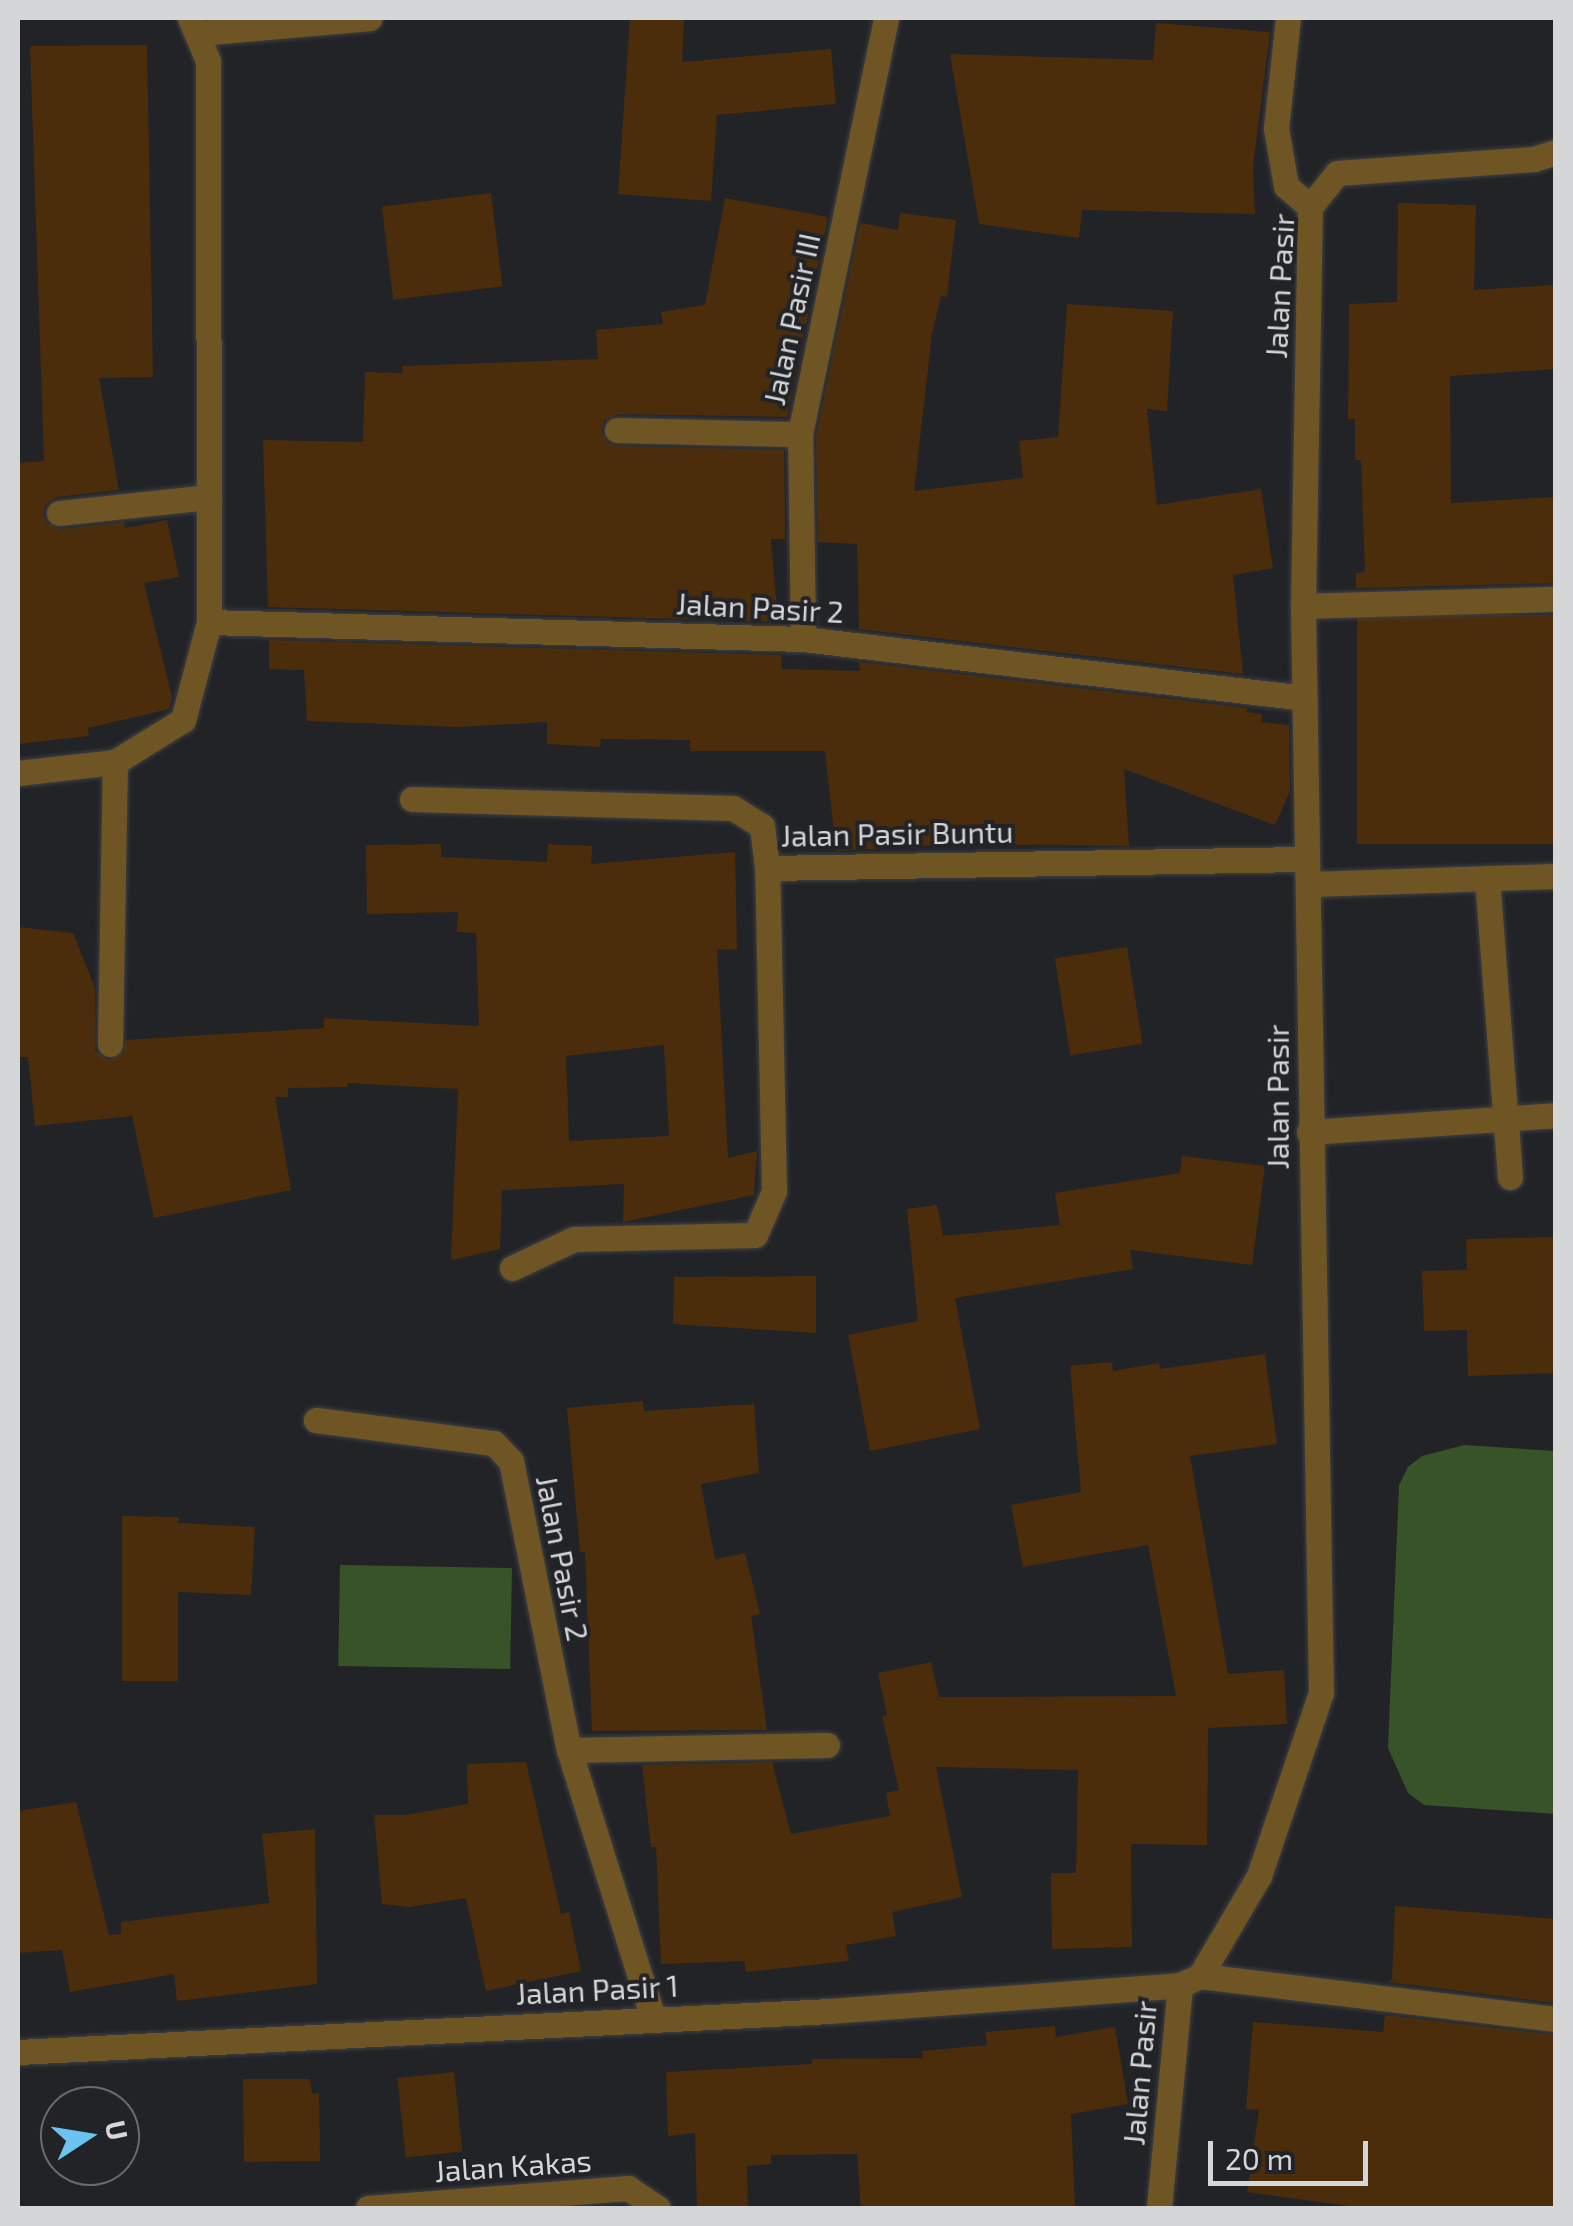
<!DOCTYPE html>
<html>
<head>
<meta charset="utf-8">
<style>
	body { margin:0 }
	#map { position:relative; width:1573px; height:2226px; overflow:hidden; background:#222327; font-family:"Exo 2",sans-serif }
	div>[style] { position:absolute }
	.green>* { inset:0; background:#385327; transform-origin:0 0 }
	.building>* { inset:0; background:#4b2d0b; transform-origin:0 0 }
	.roads { filter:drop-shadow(0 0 2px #3f4043) drop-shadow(0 0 2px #3f4043) }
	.lane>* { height:25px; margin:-12.5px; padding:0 12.5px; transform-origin:12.5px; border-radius:12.5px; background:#6f5523 }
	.street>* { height:25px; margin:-12.5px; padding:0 12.5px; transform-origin:12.5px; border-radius:12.5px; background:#6f5523 }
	span { translate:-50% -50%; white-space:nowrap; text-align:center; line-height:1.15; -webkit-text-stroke:8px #222327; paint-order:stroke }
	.street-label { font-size:30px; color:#d5d6d8 }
	.frame { position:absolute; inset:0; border:20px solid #d5d6d8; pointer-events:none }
	.north { position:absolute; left:40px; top:2086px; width:100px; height:100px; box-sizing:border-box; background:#222327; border:2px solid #6a6b6e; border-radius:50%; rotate:78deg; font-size:28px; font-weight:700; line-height:40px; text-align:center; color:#d5d6d8 }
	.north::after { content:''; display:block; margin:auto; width:35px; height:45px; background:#6bc3f2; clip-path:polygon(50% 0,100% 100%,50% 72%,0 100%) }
	.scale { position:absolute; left:1208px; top:2141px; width:160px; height:45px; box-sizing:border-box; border:5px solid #d5d6d8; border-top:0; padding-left:12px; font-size:30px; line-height:35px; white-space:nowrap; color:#d5d6d8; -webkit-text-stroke:8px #222327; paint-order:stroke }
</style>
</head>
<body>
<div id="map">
	<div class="green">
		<div style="clip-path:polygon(1464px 1445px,1555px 1451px,1555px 1814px,1424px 1805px,1408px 1793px,1388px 1748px,1399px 1485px,1408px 1467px,1422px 1456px)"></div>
		<div style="left:340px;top:1565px;width:172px;height:101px;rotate:1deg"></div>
	</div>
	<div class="building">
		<div style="clip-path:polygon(630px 18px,684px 18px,682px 62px,831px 49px,836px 104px,717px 115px,711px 201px,618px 194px)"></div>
		<div style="clip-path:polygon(1156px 23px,1270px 32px,1253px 167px,1255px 214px,1082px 210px,1079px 238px,979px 224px,950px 54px,1153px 60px)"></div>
		<div style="clip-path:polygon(147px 45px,153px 377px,99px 378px,119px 490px,56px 497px,45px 506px,43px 514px,47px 523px,60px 529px,124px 522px,125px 528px,167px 520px,179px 577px,144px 583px,172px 697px,169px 709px,88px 728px,89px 736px,18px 744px,18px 463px,44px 461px,30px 46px)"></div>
		<div style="left:491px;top:193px;width:94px;height:110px;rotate:83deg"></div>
		<div style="clip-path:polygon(725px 198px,828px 217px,787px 417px,617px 414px,604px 421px,601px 431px,608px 443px,617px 446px,784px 450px,785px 539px,771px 539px,778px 622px,268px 607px,263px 440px,363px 442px,365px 372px,403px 373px,402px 366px,598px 359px,596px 330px,663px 324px,661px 312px,705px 305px)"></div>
		<div style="clip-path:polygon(1398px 203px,1476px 205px,1474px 290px,1556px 285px,1556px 369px,1450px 376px,1451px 503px,1556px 497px,1556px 583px,1356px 588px,1356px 573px,1365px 572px,1361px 460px,1355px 460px,1355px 419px,1348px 419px,1349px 304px,1397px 302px)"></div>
		<div style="clip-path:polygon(900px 213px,956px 220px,947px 297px,941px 296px,932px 334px,914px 491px,1023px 478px,1019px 441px,1058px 437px,1067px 304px,1173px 311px,1167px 411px,1147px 409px,1157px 505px,1261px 489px,1273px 568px,1233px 575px,1243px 674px,859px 629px,857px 544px,818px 542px,816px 436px,860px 223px,898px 230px)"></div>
		<div style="left:1556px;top:615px;width:229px;height:199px;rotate:90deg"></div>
		<div style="clip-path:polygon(269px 640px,781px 655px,782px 669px,860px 671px,859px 662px,1247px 708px,1247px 712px,1262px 714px,1261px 722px,1289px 725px,1290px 791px,1275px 825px,1124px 769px,1129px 846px,955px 844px,836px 851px,825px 751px,690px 751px,690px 740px,601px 739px,600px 747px,547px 744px,547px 722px,458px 727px,307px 721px,304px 670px,269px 669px)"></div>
		<div style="clip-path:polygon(evenodd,441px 844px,441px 857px,547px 862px,548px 844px,592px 846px,591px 864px,735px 852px,737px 949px,717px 950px,728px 1158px,757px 1151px,754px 1195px,623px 1222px,624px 1184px,502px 1190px,500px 1249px,451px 1260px,458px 1089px,347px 1083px,348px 1087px,288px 1088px,288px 1097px,275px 1097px,291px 1190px,154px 1218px,132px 1116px,35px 1126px,28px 1057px,18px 1057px,18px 927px,73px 933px,95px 988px,95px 1051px,109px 1060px,123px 1053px,126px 1040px,324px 1028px,324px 1018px,479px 1026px,476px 933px,457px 932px,458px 912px,367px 914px,366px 845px,441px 844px,664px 1045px,669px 1136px,569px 1141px,566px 1056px,664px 1045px)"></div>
		<div style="left:1127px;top:947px;width:98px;height:73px;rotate:81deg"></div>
		<div style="clip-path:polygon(1182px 1156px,1265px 1166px,1252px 1265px,1130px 1250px,1133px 1269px,955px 1298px,980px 1429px,870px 1451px,848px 1335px,918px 1321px,907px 1209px,937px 1205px,943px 1236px,1060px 1225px,1055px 1193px,1180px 1173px)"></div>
		<div style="clip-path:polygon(1556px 1237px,1556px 1373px,1468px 1376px,1467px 1330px,1424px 1331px,1422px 1271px,1467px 1270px,1466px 1239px)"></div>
		<div style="clip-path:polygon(816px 1276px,816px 1333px,673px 1324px,674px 1277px)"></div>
		<div style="clip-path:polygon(1265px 1354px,1277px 1444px,1190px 1456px,1228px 1674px,1284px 1670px,1287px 1724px,1208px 1728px,1207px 1845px,1131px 1844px,1132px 1947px,1052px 1949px,1051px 1873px,1076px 1873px,1078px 1770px,936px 1767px,962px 1897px,892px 1912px,896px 1936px,846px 1945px,849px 1961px,746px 1972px,744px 1961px,661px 1964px,656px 1847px,651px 1847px,642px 1765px,772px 1762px,791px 1834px,890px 1816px,886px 1793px,899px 1790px,882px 1716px,887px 1715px,878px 1673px,931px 1662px,939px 1697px,1176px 1696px,1148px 1545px,1023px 1567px,1011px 1505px,1081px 1492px,1070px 1366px,1112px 1362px,1113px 1371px,1159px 1363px,1160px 1369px)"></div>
		<div style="clip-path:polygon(643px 1401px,644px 1411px,754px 1404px,759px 1473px,701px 1484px,715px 1559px,745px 1553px,760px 1614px,751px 1616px,767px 1730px,592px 1731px,585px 1552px,580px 1552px,567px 1408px)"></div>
		<div style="clip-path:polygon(122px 1516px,179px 1517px,178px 1523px,255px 1527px,251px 1595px,178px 1592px,178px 1681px,122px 1681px)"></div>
		<div style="clip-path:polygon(526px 1762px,561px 1914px,569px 1912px,581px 1971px,486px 1991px,466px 1898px,409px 1907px,382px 1904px,374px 1815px,406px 1815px,468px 1804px,467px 1764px)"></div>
		<div style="clip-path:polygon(76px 1802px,109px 1935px,121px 1934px,121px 1922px,269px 1903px,262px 1834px,315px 1829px,317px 1984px,177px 2001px,174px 1974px,70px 1992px,62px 1950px,18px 1953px,18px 1811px)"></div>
		<div style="clip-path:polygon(1395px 1906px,1556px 1919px,1556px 2003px,1388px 1982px,1392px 1979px)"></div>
		<div style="clip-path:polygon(1385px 2015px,1556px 2035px,1556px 2208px,1364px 2208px,1247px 2192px,1259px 2110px,1246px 2109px,1253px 2022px,1383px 2032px)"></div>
		<div style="clip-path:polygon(1055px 2026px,1056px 2037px,1115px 2027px,1128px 2104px,1071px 2114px,1075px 2208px,861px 2208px,857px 2154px,771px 2155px,771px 2164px,747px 2166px,748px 2208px,697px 2208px,695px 2133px,668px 2136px,666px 2072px,812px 2064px,812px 2059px,923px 2058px,922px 2051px,987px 2045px,985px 2032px)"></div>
		<div style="left:454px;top:2072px;width:80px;height:57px;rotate:84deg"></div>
		<div style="clip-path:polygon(243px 2079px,310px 2079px,312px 2094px,319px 2093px,320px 2161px,244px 2162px)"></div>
	</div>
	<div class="roads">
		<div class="lane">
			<div style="left:1487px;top:878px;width:300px;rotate:85.6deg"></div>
		</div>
		<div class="street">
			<div style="left:1288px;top:18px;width:111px;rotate:96.2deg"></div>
			<div style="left:1276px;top:128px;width:59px;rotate:80.2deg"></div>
			<div style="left:1286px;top:186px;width:32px;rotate:41deg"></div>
			<div style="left:199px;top:33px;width:171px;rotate:-5deg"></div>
			<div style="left:617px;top:430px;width:183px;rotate:1.3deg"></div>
			<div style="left:59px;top:513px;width:151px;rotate:-6.1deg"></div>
			<div style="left:1303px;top:606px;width:253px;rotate:-1.6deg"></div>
			<div style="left:209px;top:622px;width:594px;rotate:1.64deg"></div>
			<div style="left:803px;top:639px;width:505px;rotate:6.7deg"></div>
			<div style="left:803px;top:639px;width:205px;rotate:-90.8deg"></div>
			<div style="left:800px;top:434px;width:425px;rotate:-78.3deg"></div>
			<div style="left:18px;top:773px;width:98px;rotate:-6.5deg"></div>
			<div style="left:115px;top:762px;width:80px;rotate:-31.7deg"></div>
			<div style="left:183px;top:720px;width:101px;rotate:-75.1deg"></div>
			<div style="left:209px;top:622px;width:561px;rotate:-90.1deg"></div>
			<div style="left:208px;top:61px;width:47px;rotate:-112.7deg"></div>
			<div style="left:412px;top:799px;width:321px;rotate:1.6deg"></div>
			<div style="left:733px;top:808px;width:34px;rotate:32deg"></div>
			<div style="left:762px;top:826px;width:42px;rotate:83.2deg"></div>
			<div style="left:767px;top:868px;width:538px;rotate:-0.96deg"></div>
			<div style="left:1309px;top:884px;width:247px;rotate:-1.9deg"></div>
			<div style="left:110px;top:1044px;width:282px;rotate:-89deg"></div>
			<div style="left:1309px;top:1132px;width:248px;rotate:-3.9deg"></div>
			<div style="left:512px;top:1268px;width:68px;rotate:-25.1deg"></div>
			<div style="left:574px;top:1239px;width:181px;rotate:-1.3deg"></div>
			<div style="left:755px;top:1235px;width:48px;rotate:-66.6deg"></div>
			<div style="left:774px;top:1191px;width:323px;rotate:-91.2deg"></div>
			<div style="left:316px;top:1420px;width:179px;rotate:7.4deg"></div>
			<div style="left:494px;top:1443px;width:25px;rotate:47deg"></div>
			<div style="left:511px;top:1461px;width:295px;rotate:78.7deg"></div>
			<div style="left:569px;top:1750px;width:281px;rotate:72.6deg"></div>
			<div style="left:569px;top:1750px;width:258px;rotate:-1.1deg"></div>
			<div style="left:1200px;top:1976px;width:359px;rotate:6.9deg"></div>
			<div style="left:18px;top:2052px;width:812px;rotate:-2.89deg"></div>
			<div style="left:829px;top:2011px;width:352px;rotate:-4.2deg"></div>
			<div style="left:1180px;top:1985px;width:22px;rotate:-24deg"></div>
			<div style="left:1200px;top:1976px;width:116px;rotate:-59.5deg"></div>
			<div style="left:1259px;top:1876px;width:193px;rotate:-71.3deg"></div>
			<div style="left:1321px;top:1693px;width:1087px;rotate:-90.95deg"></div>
			<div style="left:1303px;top:606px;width:399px;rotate:-89deg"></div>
			<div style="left:1310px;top:207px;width:43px;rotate:-51.5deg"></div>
			<div style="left:1337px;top:173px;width:197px;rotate:-4.1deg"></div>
			<div style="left:1534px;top:159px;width:23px;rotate:-18deg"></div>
			<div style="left:368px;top:2208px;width:261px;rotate:-4.4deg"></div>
			<div style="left:628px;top:2188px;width:36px;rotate:34deg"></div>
			<div style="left:1159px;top:2208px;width:224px;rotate:-84.6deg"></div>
		</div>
	</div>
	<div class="street-label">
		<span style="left:1279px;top:286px;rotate:-87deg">Jalan Pasir</span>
		<span style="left:791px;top:319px;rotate:-78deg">Jalan Pasir III</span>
		<span style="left:760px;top:607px;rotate:3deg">Jalan Pasir 2</span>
		<span style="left:897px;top:833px;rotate:-1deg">Jalan Pasir Buntu</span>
		<span style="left:1277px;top:1097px;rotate:-90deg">Jalan Pasir</span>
		<span style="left:563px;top:1558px;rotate:79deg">Jalan Pasir 2</span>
		<span style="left:597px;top:1989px;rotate:-3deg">Jalan Pasir 1</span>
		<span style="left:1139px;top:2073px;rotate:-85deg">Jalan Pasir</span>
		<span style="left:513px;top:2165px;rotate:-4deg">Jalan Kakas</span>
	</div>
	<div class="frame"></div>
	<div class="north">U</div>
	<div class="scale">20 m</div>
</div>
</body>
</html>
